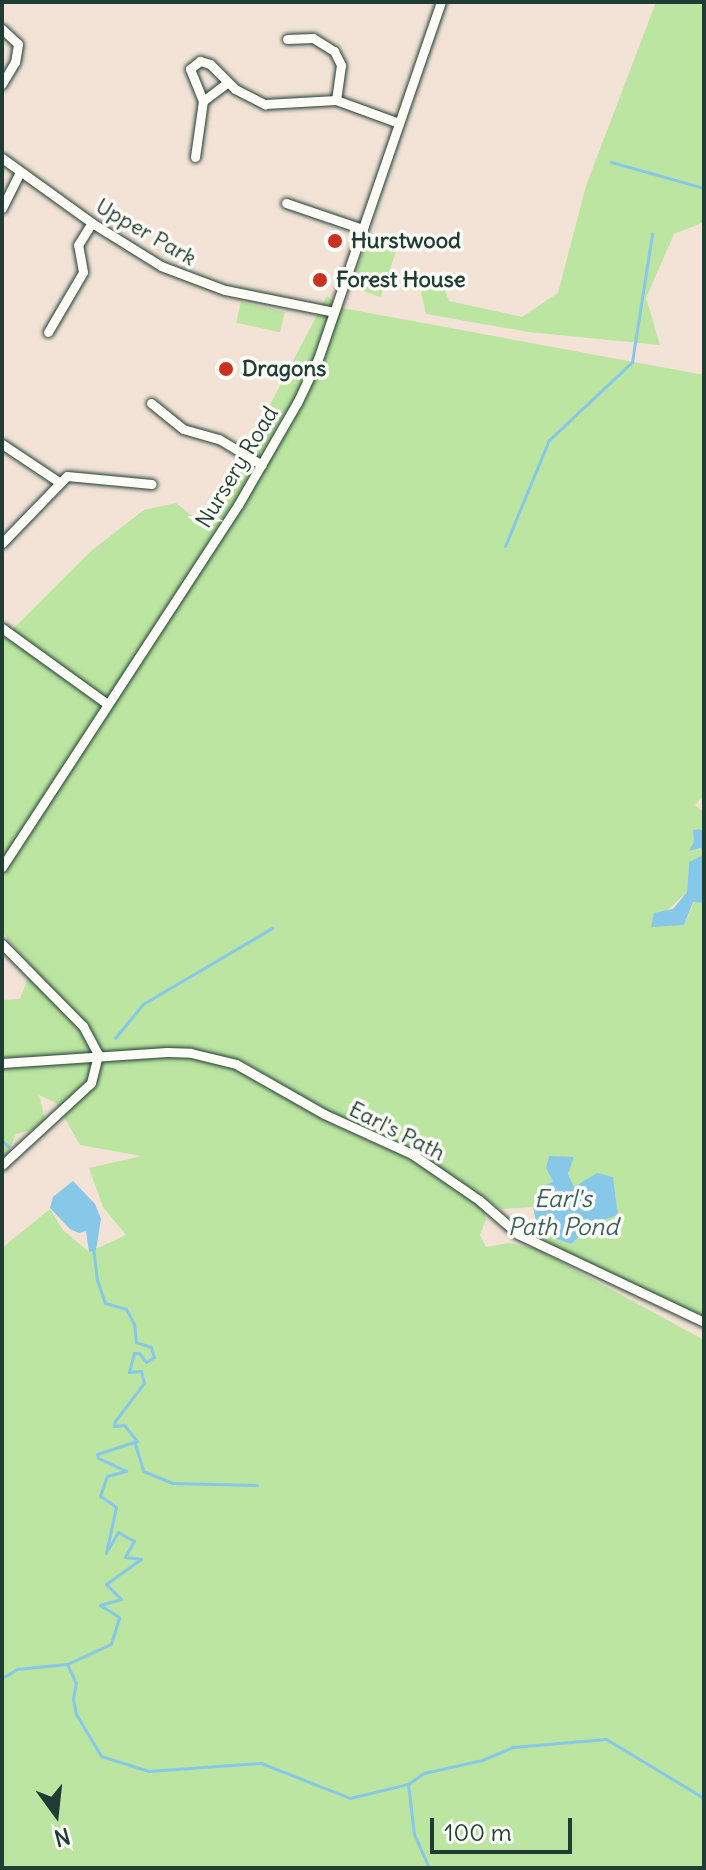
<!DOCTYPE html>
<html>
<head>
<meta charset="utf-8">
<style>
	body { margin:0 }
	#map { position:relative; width:706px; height:1870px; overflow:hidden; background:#f2e3d6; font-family:Delius,sans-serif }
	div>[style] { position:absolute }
	.green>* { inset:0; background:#bbe5a1; transform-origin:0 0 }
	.water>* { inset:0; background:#87c7e7 }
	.stream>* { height:3px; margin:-1.5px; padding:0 1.5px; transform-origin:1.5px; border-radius:1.5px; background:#87c7e7 }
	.roads { filter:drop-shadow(0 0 2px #1f3d34) drop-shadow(0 0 2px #1f3d34) }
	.minor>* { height:9px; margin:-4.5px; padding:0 4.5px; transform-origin:4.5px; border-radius:4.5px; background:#fdfcf7 }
	.dots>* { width:22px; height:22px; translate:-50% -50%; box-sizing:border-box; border:4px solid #fdfcf7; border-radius:50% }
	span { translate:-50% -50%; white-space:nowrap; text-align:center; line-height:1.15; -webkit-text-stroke:7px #fdfcf7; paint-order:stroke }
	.street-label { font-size:22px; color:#1f3d34 }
	.poi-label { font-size:22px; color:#1f3d34; font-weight:700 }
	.left { translate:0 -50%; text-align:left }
	.water-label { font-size:24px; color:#396061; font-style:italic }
	.frame { position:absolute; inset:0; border:4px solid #1f3d34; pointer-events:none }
	.north { position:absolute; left:16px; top:1774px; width:80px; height:80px; -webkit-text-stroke:6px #fdfcf7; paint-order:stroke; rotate:165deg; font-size:22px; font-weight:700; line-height:32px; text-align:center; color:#1f3d34 }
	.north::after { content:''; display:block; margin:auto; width:28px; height:36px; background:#1f3d34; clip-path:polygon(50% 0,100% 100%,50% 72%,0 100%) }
	.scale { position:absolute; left:430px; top:1818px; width:142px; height:36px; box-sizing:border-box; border:4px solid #1f3d34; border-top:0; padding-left:10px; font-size:24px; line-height:28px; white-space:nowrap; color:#1f3d34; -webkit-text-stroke:6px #fdfcf7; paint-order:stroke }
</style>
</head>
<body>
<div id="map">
	<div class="green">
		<div style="clip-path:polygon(656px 2px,704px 2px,704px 222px,674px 234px,646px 298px,660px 345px,529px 332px,426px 314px,421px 292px,440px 277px,449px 301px,522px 317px,558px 293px,586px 186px)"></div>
		<div style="left:370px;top:232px;width:31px;height:58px;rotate:19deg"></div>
		<div style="clip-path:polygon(327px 296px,342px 308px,704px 375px,704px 795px,695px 805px,704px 813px,704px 832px,700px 829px,690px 851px,702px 848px,704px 855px,689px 862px,687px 892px,651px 926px,684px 925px,694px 902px,704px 903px,704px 1328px,540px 1240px,537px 1226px,553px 1238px,571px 1244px,596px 1223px,618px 1215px,613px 1177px,574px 1188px,568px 1174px,573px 1157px,553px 1181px,539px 1189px,533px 1207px,501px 1209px,416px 1152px,324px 1110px,246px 1063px,173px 1048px,2px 1058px,2px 1000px,20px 999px,32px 967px,2px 932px,2px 640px,91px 551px,144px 510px,176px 503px,206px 527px)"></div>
		<div style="left:241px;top:302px;width:45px;height:21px;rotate:13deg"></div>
		<div style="clip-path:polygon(182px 1056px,239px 1069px,332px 1124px,405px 1157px,437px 1176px,484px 1210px,486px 1219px,480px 1235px,486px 1247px,509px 1243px,537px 1249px,704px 1340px,704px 1868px,2px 1868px,2px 1248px,50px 1209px,63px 1230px,89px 1252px,126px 1235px,103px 1207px,89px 1168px,142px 1156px,80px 1145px,56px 1103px,39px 1095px,47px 1126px,16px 1134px,2px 1167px,2px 1069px)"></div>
	</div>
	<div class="water">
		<div style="clip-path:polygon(700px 829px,704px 832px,704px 903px,693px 902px,684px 925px,651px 927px,654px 913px,673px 909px,687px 892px,689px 862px,703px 855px,701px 848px,689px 851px,694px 842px,693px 830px)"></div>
		<div style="clip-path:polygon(549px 1156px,574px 1157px,568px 1174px,574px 1187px,597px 1173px,613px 1177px,618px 1215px,596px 1223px,571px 1244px,553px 1238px,537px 1226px,533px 1207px,539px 1189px,553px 1181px,546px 1168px)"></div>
		<div style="clip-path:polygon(73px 1181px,95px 1204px,101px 1219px,96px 1250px,89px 1252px,86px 1231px,79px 1233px,70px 1229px,50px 1208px,53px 1197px)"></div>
	</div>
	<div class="stream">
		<div style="left:611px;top:162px;width:97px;rotate:15.6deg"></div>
		<div style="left:505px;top:546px;width:115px;rotate:-67.5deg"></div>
		<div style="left:549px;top:440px;width:114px;rotate:-43.2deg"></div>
		<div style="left:632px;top:362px;width:130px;rotate:-81.1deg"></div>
		<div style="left:115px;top:1038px;width:44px;rotate:-50.5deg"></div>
		<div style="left:143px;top:1004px;width:150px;rotate:-30.5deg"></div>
		<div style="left:2px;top:1141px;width:8px;rotate:40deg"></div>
		<div style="left:135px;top:1444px;width:28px;rotate:73deg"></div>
		<div style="left:143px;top:1471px;width:32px;rotate:22deg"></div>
		<div style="left:173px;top:1483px;width:84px;rotate:1.4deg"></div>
		<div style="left:67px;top:1664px;width:21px;rotate:65deg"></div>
		<div style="left:76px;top:1683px;width:16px;rotate:101deg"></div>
		<div style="left:73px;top:1699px;width:15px;rotate:79deg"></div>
		<div style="left:76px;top:1714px;width:49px;rotate:59.2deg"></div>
		<div style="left:101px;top:1756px;width:50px;rotate:17.4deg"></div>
		<div style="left:149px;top:1771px;width:112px;rotate:-4.1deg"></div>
		<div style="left:261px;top:1763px;width:96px;rotate:21.5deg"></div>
		<div style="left:350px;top:1798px;width:60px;rotate:-13.6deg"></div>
		<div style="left:408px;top:1784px;width:50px;rotate:83.2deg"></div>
		<div style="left:414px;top:1834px;width:37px;rotate:66deg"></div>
		<div style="left:2px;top:1678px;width:17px;rotate:-31deg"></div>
		<div style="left:17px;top:1669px;width:50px;rotate:-5.7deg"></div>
		<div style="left:67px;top:1664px;width:48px;rotate:-24.4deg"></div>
		<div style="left:111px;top:1644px;width:28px;rotate:-73deg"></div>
		<div style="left:119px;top:1617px;width:22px;rotate:-148deg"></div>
		<div style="left:100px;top:1605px;width:22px;rotate:-16deg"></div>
		<div style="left:121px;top:1599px;width:21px;rotate:-135deg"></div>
		<div style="left:106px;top:1584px;width:43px;rotate:-35.5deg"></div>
		<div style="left:141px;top:1559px;width:16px;rotate:-173deg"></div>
		<div style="left:125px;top:1557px;width:18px;rotate:-61deg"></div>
		<div style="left:134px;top:1541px;width:18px;rotate:-151deg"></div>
		<div style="left:118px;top:1532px;width:24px;rotate:120deg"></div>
		<div style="left:106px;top:1553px;width:47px;rotate:-77.7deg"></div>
		<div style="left:116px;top:1507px;width:19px;rotate:-145deg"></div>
		<div style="left:100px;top:1496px;width:21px;rotate:-71deg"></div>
		<div style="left:107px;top:1476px;width:20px;rotate:-15deg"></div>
		<div style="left:126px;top:1471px;width:31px;rotate:-155deg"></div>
		<div style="left:98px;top:1458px;width:4px;rotate:-104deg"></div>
		<div style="left:97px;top:1454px;width:42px;rotate:-18deg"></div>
		<div style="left:137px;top:1441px;width:21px;rotate:-129deg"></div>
		<div style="left:124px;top:1425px;width:10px;rotate:174deg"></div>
		<div style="left:114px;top:1426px;width:5px;rotate:-79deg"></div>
		<div style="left:115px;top:1421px;width:48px;rotate:-52.7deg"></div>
		<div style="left:144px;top:1383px;width:12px;rotate:-104deg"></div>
		<div style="left:141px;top:1371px;width:12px;rotate:175deg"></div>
		<div style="left:129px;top:1372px;width:20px;rotate:-75deg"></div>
		<div style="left:134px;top:1353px;width:5px"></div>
		<div style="left:139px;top:1353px;width:11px;rotate:52deg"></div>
		<div style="left:146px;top:1362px;width:9px;rotate:-32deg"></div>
		<div style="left:154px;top:1357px;width:10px;rotate:-107deg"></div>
		<div style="left:151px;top:1347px;width:16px;rotate:-162deg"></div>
		<div style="left:136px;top:1342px;width:18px;rotate:-96deg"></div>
		<div style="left:134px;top:1324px;width:17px;rotate:-118deg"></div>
		<div style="left:126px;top:1309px;width:22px;rotate:-164deg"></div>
		<div style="left:105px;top:1303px;width:24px;rotate:-109deg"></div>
		<div style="left:97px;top:1280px;width:33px;rotate:-97deg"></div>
		<div style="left:408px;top:1784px;width:19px;rotate:-35deg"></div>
		<div style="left:424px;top:1773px;width:59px;rotate:-12.6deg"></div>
		<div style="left:482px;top:1760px;width:34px;rotate:-23deg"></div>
		<div style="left:513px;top:1747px;width:93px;rotate:-4.9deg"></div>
		<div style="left:606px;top:1739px;width:112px;rotate:31.1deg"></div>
		<div style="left:702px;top:1797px;width:9px;rotate:77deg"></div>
		<div style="left:703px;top:1868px;width:43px;rotate:-88.7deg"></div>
	</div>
	<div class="roads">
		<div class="minor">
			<div style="left:2px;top:29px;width:22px;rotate:43deg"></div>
			<div style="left:18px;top:44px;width:18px;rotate:99deg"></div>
			<div style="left:15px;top:62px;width:26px;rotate:121deg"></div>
			<div style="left:287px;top:39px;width:26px;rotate:-2deg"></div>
			<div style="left:313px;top:38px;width:25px;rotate:32deg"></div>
			<div style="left:334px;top:51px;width:16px;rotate:63deg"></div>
			<div style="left:341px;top:65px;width:35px;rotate:98deg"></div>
			<div style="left:203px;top:101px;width:30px;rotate:-37deg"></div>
			<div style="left:195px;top:157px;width:57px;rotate:-81.9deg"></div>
			<div style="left:203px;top:101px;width:35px;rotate:-112deg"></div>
			<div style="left:190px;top:69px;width:13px;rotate:-39deg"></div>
			<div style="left:200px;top:61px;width:10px;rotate:17deg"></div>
			<div style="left:210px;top:64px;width:35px;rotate:45deg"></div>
			<div style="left:235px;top:89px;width:34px;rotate:27deg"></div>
			<div style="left:265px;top:104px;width:71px;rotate:-3.2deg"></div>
			<div style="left:336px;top:100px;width:67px;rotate:20.1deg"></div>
			<div style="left:2px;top:158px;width:111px;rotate:35.8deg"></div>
			<div style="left:92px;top:223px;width:81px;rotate:31.9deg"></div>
			<div style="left:161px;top:266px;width:68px;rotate:20.6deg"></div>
			<div style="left:225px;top:290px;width:111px;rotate:11.4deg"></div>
			<div style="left:286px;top:203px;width:81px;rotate:18.7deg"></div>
			<div style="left:2px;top:208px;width:40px;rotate:-63.4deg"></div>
			<div style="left:48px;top:332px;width:69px;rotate:-59.7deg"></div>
			<div style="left:83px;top:272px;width:27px;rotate:-100deg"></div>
			<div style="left:78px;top:245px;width:26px;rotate:-58deg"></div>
			<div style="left:151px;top:403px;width:41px;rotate:39.1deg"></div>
			<div style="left:183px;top:429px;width:37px;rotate:16deg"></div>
			<div style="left:219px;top:439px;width:50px;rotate:31.2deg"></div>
			<div style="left:2px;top:444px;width:69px;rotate:33.7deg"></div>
			<div style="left:2px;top:543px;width:93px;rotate:-45.9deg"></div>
			<div style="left:67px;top:476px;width:85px;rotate:5.4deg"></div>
			<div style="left:2px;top:628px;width:128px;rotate:35.8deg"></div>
			<div style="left:2px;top:867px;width:432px;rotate:-56.9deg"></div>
			<div style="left:238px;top:505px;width:118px;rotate:-60deg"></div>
			<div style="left:297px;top:403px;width:49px;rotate:-64.5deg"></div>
			<div style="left:318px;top:359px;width:378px;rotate:-71deg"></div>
			<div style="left:2px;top:944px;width:115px;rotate:45.4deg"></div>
			<div style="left:83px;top:1026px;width:32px;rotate:62deg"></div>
			<div style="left:2px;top:1063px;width:165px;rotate:-3.8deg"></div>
			<div style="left:167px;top:1052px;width:24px;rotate:2deg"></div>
			<div style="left:191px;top:1053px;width:46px;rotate:13.7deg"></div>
			<div style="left:236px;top:1064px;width:101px;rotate:29.6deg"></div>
			<div style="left:324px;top:1114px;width:97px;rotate:24.4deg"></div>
			<div style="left:412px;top:1154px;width:81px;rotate:34.5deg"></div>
			<div style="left:479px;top:1200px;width:52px;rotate:41.1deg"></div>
			<div style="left:518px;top:1234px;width:206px;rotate:25.3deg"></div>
			<div style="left:2px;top:1165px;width:121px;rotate:-42.7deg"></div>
			<div style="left:91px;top:1083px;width:30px;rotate:-76deg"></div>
		</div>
	</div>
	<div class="dots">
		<div style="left:335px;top:241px;background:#c8321e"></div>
		<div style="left:320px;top:280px;background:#c8321e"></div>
		<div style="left:226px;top:369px;background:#c8321e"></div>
	</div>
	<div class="street-label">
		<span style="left:146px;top:232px;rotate:30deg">Upper Park</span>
		<span style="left:237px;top:467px;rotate:-59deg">Nursery Road</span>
		<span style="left:397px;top:1131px;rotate:27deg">Earl's Path</span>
	</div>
	<div class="poi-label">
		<span class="left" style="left:351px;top:241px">Hurstwood</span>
		<span class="left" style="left:336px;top:280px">Forest House</span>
		<span class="left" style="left:242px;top:369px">Dragons</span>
	</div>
	<div class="water-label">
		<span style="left:563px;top:1213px">Earl's<br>Path Pond</span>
	</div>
	<div class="frame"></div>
	<div class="north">N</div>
	<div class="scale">100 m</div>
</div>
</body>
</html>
